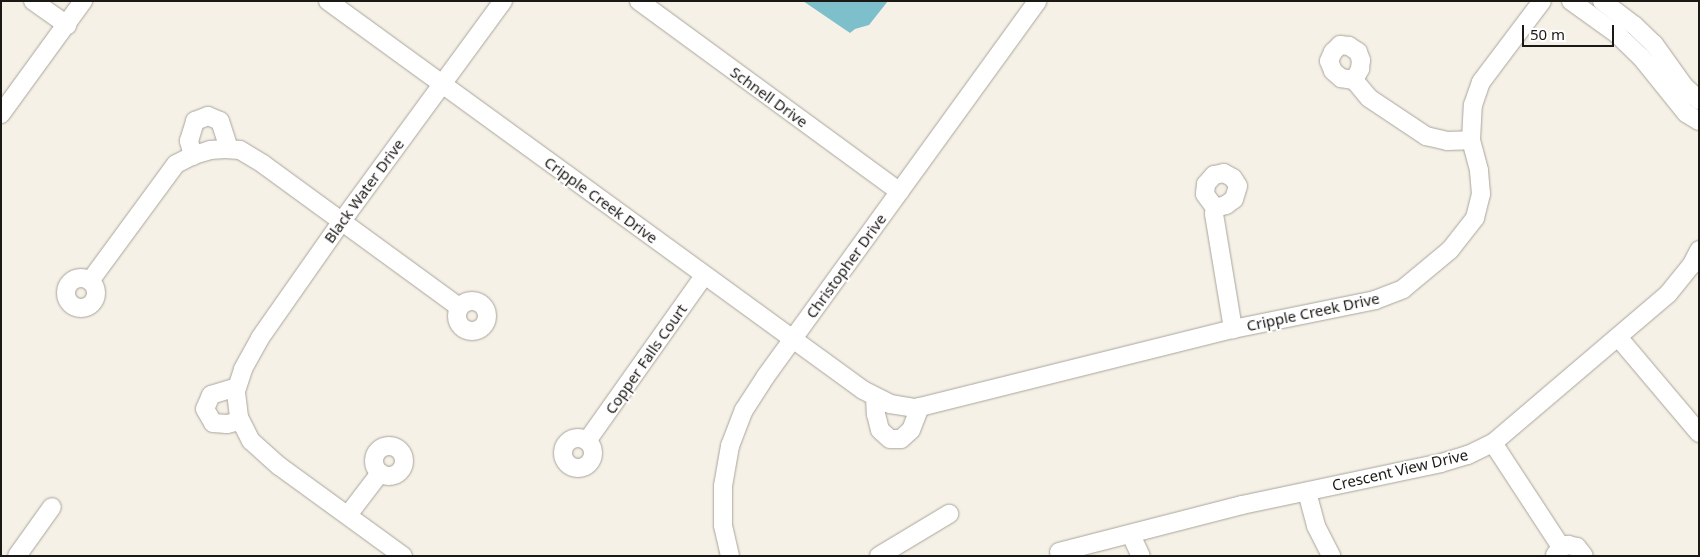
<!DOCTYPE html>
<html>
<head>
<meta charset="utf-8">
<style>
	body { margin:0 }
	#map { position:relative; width:1700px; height:557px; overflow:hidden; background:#f6f1e7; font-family:"Noto Sans",sans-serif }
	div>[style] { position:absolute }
	.water>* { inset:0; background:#7ebfcc }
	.roads { filter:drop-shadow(0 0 1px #a9a49b) drop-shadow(0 0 1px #a9a49b) }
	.minor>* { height:18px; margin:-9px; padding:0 9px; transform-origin:9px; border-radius:9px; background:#fff }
	.minor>.ring { margin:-9px; padding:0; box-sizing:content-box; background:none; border:18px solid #fff; border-radius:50% }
	span { translate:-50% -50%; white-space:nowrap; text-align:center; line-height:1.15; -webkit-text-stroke:4px #fff; paint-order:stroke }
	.street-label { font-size:15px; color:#1b1916 }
	.frame { position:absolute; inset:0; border:2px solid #1b1916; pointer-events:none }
	.scale { position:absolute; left:1522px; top:25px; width:92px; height:22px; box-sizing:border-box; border:2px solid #1b1916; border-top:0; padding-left:6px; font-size:15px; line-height:18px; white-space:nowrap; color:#1b1916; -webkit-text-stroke:4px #fff; paint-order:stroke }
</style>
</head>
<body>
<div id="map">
	<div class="water">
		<div style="clip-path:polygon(803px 1px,888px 1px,869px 25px,855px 29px,850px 33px)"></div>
	</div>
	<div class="roads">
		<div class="minor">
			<div style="left:33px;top:1px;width:42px;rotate:35.2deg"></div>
			<div style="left:328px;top:1px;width:661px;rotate:36.02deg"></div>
			<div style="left:863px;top:390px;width:30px;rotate:27deg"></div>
			<div style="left:890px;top:404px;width:26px;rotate:9deg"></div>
			<div style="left:916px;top:408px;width:327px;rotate:-14deg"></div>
			<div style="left:1233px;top:329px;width:145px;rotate:-11.5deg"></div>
			<div style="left:1375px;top:300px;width:30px;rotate:-21deg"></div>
			<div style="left:1403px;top:289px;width:61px;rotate:-39.7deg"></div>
			<div style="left:1450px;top:250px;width:41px;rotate:-52deg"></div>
			<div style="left:1475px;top:218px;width:25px;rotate:-76deg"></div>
			<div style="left:1481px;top:194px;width:24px;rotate:-95deg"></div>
			<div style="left:1479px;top:170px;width:31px;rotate:-105deg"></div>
			<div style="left:1471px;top:140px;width:35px;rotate:-87deg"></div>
			<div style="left:1473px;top:105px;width:24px;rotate:-71deg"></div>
			<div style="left:1481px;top:82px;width:101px;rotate:-53deg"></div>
			<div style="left:639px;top:1px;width:323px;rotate:36.2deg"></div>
			<div style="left:1571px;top:1px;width:57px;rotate:35.7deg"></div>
			<div style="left:1617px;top:34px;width:33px;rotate:44deg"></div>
			<div style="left:1641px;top:57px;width:72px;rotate:51.2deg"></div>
			<div style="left:1686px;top:113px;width:15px;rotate:32deg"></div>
			<div style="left:1602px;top:1px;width:40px;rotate:37deg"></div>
			<div style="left:1634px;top:25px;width:28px;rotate:44deg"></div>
			<div style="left:1654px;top:44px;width:52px;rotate:54.5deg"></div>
			<div style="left:1684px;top:86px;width:21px;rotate:43deg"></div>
			<div style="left:1354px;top:80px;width:13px;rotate:-61deg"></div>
			<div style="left:1360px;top:69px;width:9px;rotate:-84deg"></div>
			<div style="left:1361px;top:60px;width:9px;rotate:-111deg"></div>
			<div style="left:1358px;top:52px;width:11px;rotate:-146deg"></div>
			<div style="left:1349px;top:46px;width:9px;rotate:-174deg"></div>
			<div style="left:1340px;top:45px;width:10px;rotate:135deg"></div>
			<div style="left:1333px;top:52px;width:10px;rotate:114deg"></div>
			<div style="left:1329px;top:61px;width:11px;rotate:68deg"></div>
			<div style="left:1333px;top:71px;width:11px;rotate:41deg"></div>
			<div style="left:1341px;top:78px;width:13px;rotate:9deg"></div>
			<div style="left:1354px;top:80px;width:23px;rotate:50deg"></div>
			<div style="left:1369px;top:98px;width:69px;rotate:33.7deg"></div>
			<div style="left:1426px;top:136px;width:22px;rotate:13deg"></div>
			<div style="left:1447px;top:141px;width:24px;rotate:-2deg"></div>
			<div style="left:1px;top:114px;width:140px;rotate:-54deg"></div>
			<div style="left:193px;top:156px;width:16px;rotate:-105deg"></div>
			<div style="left:189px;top:141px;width:21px;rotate:-73deg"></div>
			<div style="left:195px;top:121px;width:14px;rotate:-21deg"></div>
			<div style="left:208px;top:116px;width:13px;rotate:23deg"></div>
			<div style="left:220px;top:121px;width:29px;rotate:72deg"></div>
			<div style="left:1215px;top:208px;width:17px;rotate:-126deg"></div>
			<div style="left:1205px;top:194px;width:10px;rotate:-84deg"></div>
			<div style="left:1206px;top:184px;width:12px;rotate:-48deg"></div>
			<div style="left:1214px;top:175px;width:10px;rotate:-11deg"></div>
			<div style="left:1224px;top:173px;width:10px;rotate:29deg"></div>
			<div style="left:1233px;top:178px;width:9px;rotate:58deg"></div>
			<div style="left:1238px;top:186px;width:14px;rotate:107deg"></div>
			<div style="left:1234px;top:199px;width:10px;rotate:143deg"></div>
			<div style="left:1226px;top:205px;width:11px;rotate:165deg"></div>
			<div style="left:1215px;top:208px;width:6px;rotate:99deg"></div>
			<div style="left:1214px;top:214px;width:117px;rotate:80.6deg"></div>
			<div class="ring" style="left:66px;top:278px;width:12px;height:12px"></div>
			<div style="left:90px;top:281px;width:145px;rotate:-53.7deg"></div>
			<div style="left:176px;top:164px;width:20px;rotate:-27deg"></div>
			<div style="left:194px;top:155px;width:17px;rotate:-17deg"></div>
			<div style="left:210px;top:150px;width:15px;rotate:-4deg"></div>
			<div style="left:225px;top:149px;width:15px;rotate:4deg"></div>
			<div style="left:240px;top:150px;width:27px;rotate:31deg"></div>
			<div style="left:263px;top:164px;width:243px;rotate:36.1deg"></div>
			<div class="ring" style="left:457px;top:301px;width:12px;height:12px"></div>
			<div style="left:1618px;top:337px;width:126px;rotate:49.8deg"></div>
			<div style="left:237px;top:387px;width:27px;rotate:163deg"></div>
			<div style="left:211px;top:395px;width:15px;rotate:113deg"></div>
			<div style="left:205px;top:409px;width:16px;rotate:60deg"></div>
			<div style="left:213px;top:423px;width:14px;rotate:4deg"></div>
			<div style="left:227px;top:424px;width:13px;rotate:-13deg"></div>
			<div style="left:875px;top:397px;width:17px;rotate:87deg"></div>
			<div style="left:876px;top:414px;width:16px;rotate:76deg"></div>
			<div style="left:880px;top:430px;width:13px;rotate:42deg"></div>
			<div style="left:890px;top:439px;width:11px"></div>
			<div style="left:901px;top:439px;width:13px;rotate:-42deg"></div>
			<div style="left:911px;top:430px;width:25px;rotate:-69deg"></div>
			<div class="ring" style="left:563px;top:438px;width:12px;height:12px"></div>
			<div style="left:587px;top:441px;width:202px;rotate:-54.7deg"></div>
			<div style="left:1493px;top:443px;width:124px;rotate:56.8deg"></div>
			<div class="ring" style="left:374px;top:446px;width:12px;height:12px"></div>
			<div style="left:1307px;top:492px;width:35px;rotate:75deg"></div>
			<div style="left:1316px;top:526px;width:34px;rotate:63deg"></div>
			<div style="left:348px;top:515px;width:53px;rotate:-52.7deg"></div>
			<div style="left:1131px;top:535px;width:23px;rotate:65deg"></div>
			<div style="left:1059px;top:552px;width:189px;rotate:-14.4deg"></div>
			<div style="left:1242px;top:505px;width:203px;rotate:-11.9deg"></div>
			<div style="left:1441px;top:463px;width:28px;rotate:-17deg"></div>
			<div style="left:1468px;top:455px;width:28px;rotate:-26deg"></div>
			<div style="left:1493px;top:443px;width:230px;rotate:-40.4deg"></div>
			<div style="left:1668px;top:294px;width:36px;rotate:-51deg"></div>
			<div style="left:1691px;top:266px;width:18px;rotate:-63deg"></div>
			<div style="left:1555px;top:555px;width:9px;rotate:-54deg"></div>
			<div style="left:1560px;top:548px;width:9px;rotate:-21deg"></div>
			<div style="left:1568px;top:545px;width:9px;rotate:13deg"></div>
			<div style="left:1577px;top:547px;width:11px;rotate:52deg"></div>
			<div style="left:17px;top:556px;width:60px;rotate:-54.5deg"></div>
			<div style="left:403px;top:556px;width:153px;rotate:-144deg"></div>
			<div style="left:279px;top:466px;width:38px;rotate:-138deg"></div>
			<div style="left:251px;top:441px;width:27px;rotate:-117deg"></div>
			<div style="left:239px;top:417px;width:26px;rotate:-97deg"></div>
			<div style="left:236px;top:391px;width:23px;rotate:-72deg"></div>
			<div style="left:243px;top:369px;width:35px;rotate:-61deg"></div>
			<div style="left:260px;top:338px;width:143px;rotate:-55deg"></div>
			<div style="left:342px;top:221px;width:273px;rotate:-53.8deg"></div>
			<div style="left:730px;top:556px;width:32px;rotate:-103deg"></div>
			<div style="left:723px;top:525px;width:39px;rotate:-90deg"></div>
			<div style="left:723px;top:486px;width:41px;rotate:-80.1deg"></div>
			<div style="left:730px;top:446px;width:39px;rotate:-69deg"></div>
			<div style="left:744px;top:410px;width:40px;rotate:-57.1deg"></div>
			<div style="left:766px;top:376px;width:463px;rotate:-54.1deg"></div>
			<div style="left:879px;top:556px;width:82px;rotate:-31deg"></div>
		</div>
	</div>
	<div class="street-label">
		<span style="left:769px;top:97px;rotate:36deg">Schnell Drive</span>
		<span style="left:364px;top:191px;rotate:-54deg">Black Water Drive</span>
		<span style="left:601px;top:200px;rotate:36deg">Cripple Creek Drive</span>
		<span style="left:846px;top:266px;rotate:-54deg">Christopher Drive</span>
		<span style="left:1313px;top:312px;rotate:-12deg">Cripple Creek Drive</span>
		<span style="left:646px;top:359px;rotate:-55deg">Copper Falls Court</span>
		<span style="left:1400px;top:470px;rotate:-13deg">Crescent View Drive</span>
	</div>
	<div class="frame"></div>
	<div class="scale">50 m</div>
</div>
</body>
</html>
